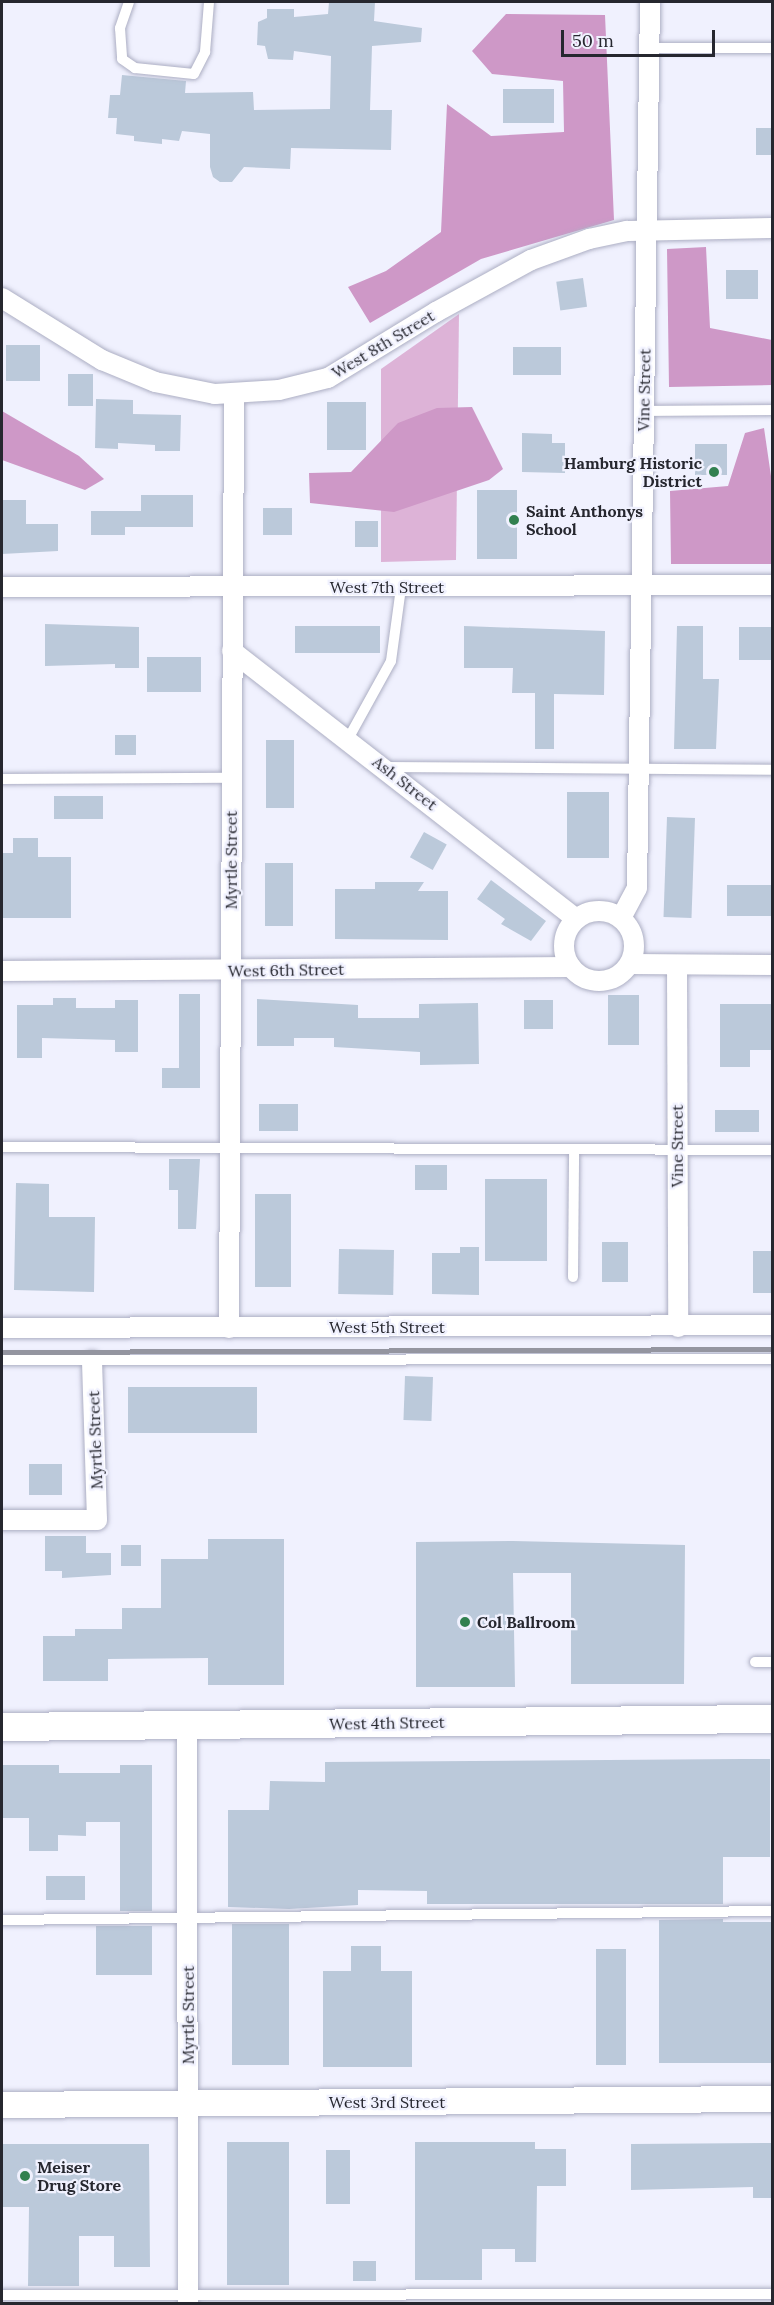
<!DOCTYPE html>
<html>
<head>
<meta charset="utf-8">
<style>
	body { margin:0 }
	#map { position:relative; width:774px; height:2305px; overflow:hidden; background:#f0f1fe; font-family:Lora,serif }
	div>[style] { position:absolute }
	.green>* { inset:0; background:#ddb3d7 }
	.forest>* { inset:0; background:#ce98c7 }
	.building>* { inset:0; background:#bbc9da; transform-origin:0 0 }
	.roads { filter:drop-shadow(0 0 2px #acaec3) drop-shadow(0 0 2px #acaec3) }
	.service>* { height:10px; margin:-5px; padding:0 5px; transform-origin:5px; border-radius:5px; background:#fff }
	.minor>* { height:20px; margin:-10px; padding:0 10px; transform-origin:10px; border-radius:10px; background:#fff }
	.minor>.ring { margin:-10px; padding:0; box-sizing:content-box; background:none; border:20px solid #fff; border-radius:50% }
	.tertiary>* { height:26px; margin:-13px; padding:0 13px; transform-origin:13px; border-radius:13px; background:#fff }
	.secondary>* { height:28px; margin:-14px; padding:0 14px; transform-origin:14px; border-radius:14px; background:#fff }
	.rail>* { height:4.5px; margin:-2.25px; padding:0 2.25px; transform-origin:2.25px; border-radius:2.25px; background:#9495a0 }
	.dots>* { width:16px; height:16px; translate:-50% -50%; box-sizing:border-box; border:3px solid #f0f1fe; border-radius:50% }
	span { translate:-50% -50%; white-space:nowrap; text-align:center; line-height:1.15; -webkit-text-stroke:4.5px #f0f1fe; paint-order:stroke }
	.street-label { font-size:16px; color:#26272f }
	.poi-label { font-size:16px; color:#26272f; font-weight:700 }
	.right { translate:-100% -50%; text-align:right }
	.left { translate:0 -50%; text-align:left }
	.frame { position:absolute; inset:0; border:3px solid #26272f; pointer-events:none }
	.scale { position:absolute; left:561px; top:30px; width:154px; height:27px; box-sizing:border-box; border:3px solid #26272f; border-top:0; padding-left:8px; font-size:18px; line-height:21px; white-space:nowrap; color:#26272f; -webkit-text-stroke:4px #f0f1fe; paint-order:stroke }
</style>
</head>
<body>
<div id="map">
	<div class="green">
		<div style="clip-path:polygon(459px 314px,456px 560px,381px 562px,381px 369px)"></div>
	</div>
	<div class="forest">
		<div style="clip-path:polygon(506px 14px,605px 15px,614px 220px,481px 259px,370px 323px,348px 287px,386px 271px,441px 232px,447px 104px,491px 136px,564px 132px,563px 81px,492px 74px,472px 51px)"></div>
		<div style="clip-path:polygon(706px 247px,710px 328px,772px 340px,772px 385px,669px 387px,667px 249px)"></div>
		<div style="clip-path:polygon(472px 407px,503px 469px,489px 480px,394px 512px,310px 503px,309px 473px,351px 472px,398px 423px,437px 408px)"></div>
		<div style="clip-path:polygon(2px 411px,79px 456px,104px 479px,85px 490px,2px 460px)"></div>
		<div style="clip-path:polygon(764px 428px,772px 483px,772px 564px,671px 564px,670px 491px,728px 486px,745px 433px)"></div>
	</div>
	<div class="building">
		<div style="clip-path:polygon(329px 2px,375px 2px,374px 21px,422px 28px,421px 42px,372px 46px,370px 110px,392px 110px,391px 150px,291px 148px,290px 169px,244px 167px,232px 182px,220px 182px,213px 177px,210px 167px,210px 134px,182px 131px,179px 141px,162px 139px,162px 144px,134px 141px,134px 136px,116px 134px,117px 118px,108px 118px,110px 95px,120px 95px,122px 75px,186px 81px,185px 93px,253px 92px,254px 110px,330px 109px,331px 56px,294px 51px,293px 60px,268px 59px,265px 46px,257px 45px,258px 22px,267px 18px,267px 9px,294px 9px,294px 17px,328px 14px)"></div>
		<div style="left:503px;top:89px;width:51px;height:34px"></div>
		<div style="left:756px;top:128px;width:16px;height:27px"></div>
		<div style="left:726px;top:270px;width:32px;height:29px"></div>
		<div style="left:583px;top:278px;width:29px;height:27px;rotate:82deg"></div>
		<div style="left:6px;top:345px;width:34px;height:36px"></div>
		<div style="left:513px;top:347px;width:48px;height:28px"></div>
		<div style="left:68px;top:374px;width:25px;height:32px"></div>
		<div style="clip-path:polygon(96px 399px,133px 400px,133px 414px,181px 415px,180px 451px,155px 451px,155px 445px,118px 443px,118px 449px,95px 448px)"></div>
		<div style="left:327px;top:402px;width:39px;height:48px"></div>
		<div style="clip-path:polygon(522px 433px,552px 434px,552px 443px,565px 443px,565px 473px,522px 472px)"></div>
		<div style="left:695px;top:444px;width:32px;height:31px"></div>
		<div style="left:517px;top:490px;width:69px;height:40px;rotate:90deg"></div>
		<div style="clip-path:polygon(141px 495px,193px 495px,193px 527px,125px 527px,125px 535px,91px 535px,91px 511px,141px 511px)"></div>
		<div style="clip-path:polygon(2px 500px,26px 500px,26px 524px,58px 524px,58px 551px,2px 554px)"></div>
		<div style="left:263px;top:508px;width:29px;height:27px"></div>
		<div style="left:355px;top:521px;width:23px;height:26px"></div>
		<div style="clip-path:polygon(45px 624px,139px 627px,139px 668px,115px 668px,115px 664px,45px 666px)"></div>
		<div style="left:295px;top:626px;width:85px;height:27px"></div>
		<div style="clip-path:polygon(464px 626px,605px 631px,604px 695px,554px 694px,554px 749px,535px 749px,535px 693px,512px 693px,513px 668px,464px 668px)"></div>
		<div style="clip-path:polygon(677px 626px,703px 626px,703px 679px,719px 679px,716px 749px,674px 749px)"></div>
		<div style="left:739px;top:627px;width:33px;height:33px"></div>
		<div style="left:147px;top:657px;width:54px;height:35px"></div>
		<div style="left:115px;top:735px;width:21px;height:20px"></div>
		<div style="left:266px;top:740px;width:28px;height:68px"></div>
		<div style="left:567px;top:792px;width:42px;height:66px"></div>
		<div style="left:54px;top:796px;width:49px;height:23px"></div>
		<div style="left:667px;top:817px;width:28px;height:100px;rotate:2deg"></div>
		<div style="left:424px;top:832px;width:26px;height:29px;rotate:29deg"></div>
		<div style="clip-path:polygon(13px 838px,38px 838px,38px 857px,71px 857px,71px 918px,2px 918px,2px 853px,13px 853px)"></div>
		<div style="left:265px;top:863px;width:28px;height:63px"></div>
		<div style="clip-path:polygon(491px 880px,546px 921px,531px 941px,501px 924px,505px 919px,477px 899px)"></div>
		<div style="clip-path:polygon(375px 882px,424px 882px,418px 891px,448px 891px,448px 940px,335px 939px,335px 889px,375px 889px)"></div>
		<div style="left:727px;top:885px;width:45px;height:31px"></div>
		<div style="clip-path:polygon(179px 994px,200px 994px,200px 1088px,162px 1088px,162px 1068px,179px 1068px)"></div>
		<div style="left:608px;top:995px;width:31px;height:50px"></div>
		<div style="clip-path:polygon(53px 998px,76px 998px,76px 1008px,115px 1008px,115px 1000px,138px 1000px,138px 1052px,115px 1052px,115px 1040px,42px 1038px,42px 1058px,17px 1058px,17px 1005px,53px 1005px)"></div>
		<div style="clip-path:polygon(257px 999px,358px 1005px,358px 1018px,419px 1018px,419px 1004px,478px 1003px,479px 1064px,420px 1065px,420px 1052px,334px 1047px,334px 1038px,294px 1038px,294px 1046px,257px 1046px)"></div>
		<div style="left:524px;top:1000px;width:29px;height:29px"></div>
		<div style="clip-path:polygon(720px 1004px,772px 1004px,772px 1050px,750px 1050px,750px 1067px,720px 1067px)"></div>
		<div style="left:259px;top:1104px;width:39px;height:27px"></div>
		<div style="left:715px;top:1110px;width:44px;height:22px"></div>
		<div style="clip-path:polygon(169px 1159px,200px 1159px,196px 1229px,178px 1229px,178px 1190px,169px 1190px)"></div>
		<div style="left:415px;top:1165px;width:32px;height:25px"></div>
		<div style="left:485px;top:1179px;width:62px;height:82px"></div>
		<div style="clip-path:polygon(16px 1183px,49px 1184px,49px 1217px,95px 1217px,94px 1292px,14px 1290px)"></div>
		<div style="left:255px;top:1194px;width:36px;height:93px"></div>
		<div style="left:602px;top:1242px;width:26px;height:40px"></div>
		<div style="clip-path:polygon(460px 1247px,479px 1247px,479px 1295px,432px 1294px,432px 1253px,460px 1253px)"></div>
		<div style="left:339px;top:1249px;width:55px;height:45px;rotate:1deg"></div>
		<div style="left:753px;top:1251px;width:19px;height:42px"></div>
		<div style="left:405px;top:1376px;width:28px;height:44px;rotate:2deg"></div>
		<div style="left:128px;top:1387px;width:129px;height:46px"></div>
		<div style="left:29px;top:1464px;width:33px;height:31px"></div>
		<div style="clip-path:polygon(45px 1536px,86px 1536px,86px 1553px,111px 1553px,111px 1575px,62px 1578px,62px 1571px,45px 1571px)"></div>
		<div style="clip-path:polygon(208px 1539px,284px 1539px,284px 1685px,208px 1685px,208px 1658px,108px 1659px,108px 1681px,43px 1681px,43px 1636px,75px 1636px,75px 1629px,122px 1629px,122px 1608px,161px 1608px,161px 1559px,208px 1559px)"></div>
		<div style="clip-path:polygon(513px 1541px,685px 1545px,684px 1684px,571px 1684px,571px 1573px,513px 1573px,515px 1687px,416px 1687px,416px 1542px)"></div>
		<div style="left:121px;top:1545px;width:20px;height:21px"></div>
		<div style="clip-path:polygon(742px 1759px,770px 1759px,770px 1857px,723px 1857px,723px 1904px,427px 1904px,427px 1891px,358px 1890px,358px 1905px,289px 1909px,228px 1907px,228px 1810px,269px 1810px,270px 1781px,325px 1782px,325px 1762px)"></div>
		<div style="clip-path:polygon(2px 1765px,59px 1765px,59px 1773px,120px 1773px,120px 1765px,152px 1765px,152px 1911px,120px 1911px,120px 1822px,86px 1822px,86px 1836px,58px 1835px,58px 1851px,29px 1851px,29px 1818px,2px 1818px)"></div>
		<div style="left:46px;top:1876px;width:39px;height:24px"></div>
		<div style="clip-path:polygon(723px 1919px,723px 1922px,772px 1922px,772px 2063px,659px 2063px,659px 1920px)"></div>
		<div style="left:289px;top:1924px;width:141px;height:57px;rotate:90deg"></div>
		<div style="left:152px;top:1926px;width:49px;height:56px;rotate:90deg"></div>
		<div style="clip-path:polygon(351px 1946px,381px 1946px,381px 1971px,412px 1971px,412px 2067px,323px 2067px,323px 1971px,351px 1971px)"></div>
		<div style="left:596px;top:1949px;width:30px;height:116px"></div>
		<div style="left:227px;top:2142px;width:62px;height:143px"></div>
		<div style="clip-path:polygon(415px 2142px,535px 2142px,535px 2149px,566px 2149px,566px 2186px,537px 2186px,536px 2262px,515px 2262px,515px 2249px,482px 2249px,482px 2280px,415px 2280px)"></div>
		<div style="clip-path:polygon(772px 2143px,772px 2198px,753px 2198px,753px 2187px,631px 2190px,631px 2144px)"></div>
		<div style="clip-path:polygon(2px 2144px,149px 2144px,150px 2267px,114px 2267px,114px 2236px,79px 2236px,79px 2286px,28px 2286px,29px 2207px,2px 2207px)"></div>
		<div style="left:326px;top:2150px;width:24px;height:54px"></div>
		<div style="left:353px;top:2261px;width:23px;height:20px"></div>
	</div>
	<div class="roads">
		<div class="service">
			<div style="left:129px;top:2px;width:28px;rotate:109deg"></div>
			<div style="left:120px;top:28px;width:31px;rotate:86deg"></div>
			<div style="left:122px;top:59px;width:16px;rotate:35deg"></div>
			<div style="left:135px;top:68px;width:59px;rotate:5.8deg"></div>
			<div style="left:194px;top:74px;width:25px;rotate:-63deg"></div>
			<div style="left:205px;top:52px;width:50px;rotate:-85.4deg"></div>
			<div style="left:649px;top:48px;width:123px"></div>
			<div style="left:643px;top:411px;width:129px;rotate:-0.4deg"></div>
			<div style="left:348px;top:739px;width:89px;rotate:-61.1deg"></div>
			<div style="left:391px;top:661px;width:74px;rotate:-82.2deg"></div>
			<div style="left:384px;top:767px;width:388px;rotate:0.4deg"></div>
			<div style="left:2px;top:779px;width:229px;rotate:-0.3deg"></div>
			<div style="left:2px;top:1147px;width:770px;rotate:0.22deg"></div>
			<div style="left:573px;top:1277px;width:127px;rotate:-89.5deg"></div>
			<div style="left:2px;top:1360px;width:770px;rotate:-0.07deg"></div>
			<div style="left:755px;top:1662px;width:17px"></div>
			<div style="left:2px;top:1920px;width:770px;rotate:-0.67deg"></div>
			<div style="left:2px;top:2295px;width:770px;rotate:-0.07deg"></div>
		</div>
		<div class="minor">
			<div style="left:2px;top:298px;width:118px;rotate:31.8deg"></div>
			<div style="left:102px;top:360px;width:57px;rotate:22.5deg"></div>
			<div style="left:155px;top:382px;width:61px;rotate:11.3deg"></div>
			<div style="left:215px;top:394px;width:64px;rotate:-3.6deg"></div>
			<div style="left:279px;top:390px;width:50px;rotate:-13.8deg"></div>
			<div style="left:328px;top:378px;width:127px;rotate:-31.4deg"></div>
			<div style="left:436px;top:312px;width:108px;rotate:-28.7deg"></div>
			<div style="left:531px;top:260px;width:62px;rotate:-19.9deg"></div>
			<div style="left:589px;top:239px;width:39px;rotate:-12deg"></div>
			<div style="left:627px;top:231px;width:145px;rotate:-1.2deg"></div>
			<div style="left:2px;top:587px;width:770px;rotate:-0.15deg"></div>
			<div style="left:232px;top:651px;width:436px;rotate:37.9deg"></div>
			<div class="ring" style="left:564px;top:911px;width:50px;height:50px"></div>
			<div style="left:621px;top:918px;width:34px;rotate:-62deg"></div>
			<div style="left:637px;top:888px;width:886px;rotate:-89.16deg"></div>
			<div style="left:630px;top:964px;width:142px;rotate:0.4deg"></div>
			<div style="left:677px;top:965px;width:362px;rotate:89.8deg"></div>
			<div style="left:2px;top:971px;width:569px;rotate:-0.4deg"></div>
			<div style="left:2px;top:1328px;width:770px;rotate:-0.22deg"></div>
			<div style="left:229px;top:1328px;width:935px;rotate:-89.69deg"></div>
			<div style="left:2px;top:1520px;width:95px"></div>
			<div style="left:97px;top:1520px;width:159px;rotate:-91.8deg"></div>
			<div style="left:187px;top:1726px;width:578px;rotate:89.9deg"></div>
		</div>
		<div class="tertiary">
			<div style="left:2px;top:2105px;width:770px;rotate:-0.45deg"></div>
		</div>
		<div class="secondary">
			<div style="left:2px;top:1727px;width:770px;rotate:-0.6deg"></div>
		</div>
	</div>
	<div class="rail">
		<div style="left:2px;top:1352px;width:770px;rotate:-0.22deg"></div>
	</div>
	<div class="dots">
		<div style="left:714px;top:472px;background:#328050"></div>
		<div style="left:514px;top:520px;background:#328050"></div>
		<div style="left:465px;top:1622px;background:#328050"></div>
		<div style="left:25px;top:2176px;background:#328050"></div>
	</div>
	<div class="street-label">
		<span style="left:383px;top:344px;rotate:-31deg">West 8th Street</span>
		<span style="left:644px;top:390px;rotate:-89deg">Vine Street</span>
		<span style="left:387px;top:587px">West 7th Street</span>
		<span style="left:405px;top:783px;rotate:38deg">Ash Street</span>
		<span style="left:231px;top:860px;rotate:-90deg">Myrtle Street</span>
		<span style="left:286px;top:970px;rotate:-1deg">West 6th Street</span>
		<span style="left:677px;top:1146px;rotate:-90deg">Vine Street</span>
		<span style="left:387px;top:1327px">West 5th Street</span>
		<span style="left:95px;top:1440px;rotate:-92deg">Myrtle Street</span>
		<span style="left:387px;top:1723px;rotate:-1deg">West 4th Street</span>
		<span style="left:188px;top:2015px;rotate:-90deg">Myrtle Street</span>
		<span style="left:387px;top:2102px">West 3rd Street</span>
	</div>
	<div class="poi-label">
		<span class="right" style="left:702px;top:472px">Hamburg Historic<br>District</span>
		<span class="left" style="left:526px;top:520px">Saint Anthonys<br>School</span>
		<span class="left" style="left:477px;top:1622px">Col Ballroom</span>
		<span class="left" style="left:37px;top:2176px">Meiser<br>Drug Store</span>
	</div>
	<div class="frame"></div>
	<div class="scale">50 m</div>
</div>
</body>
</html>
